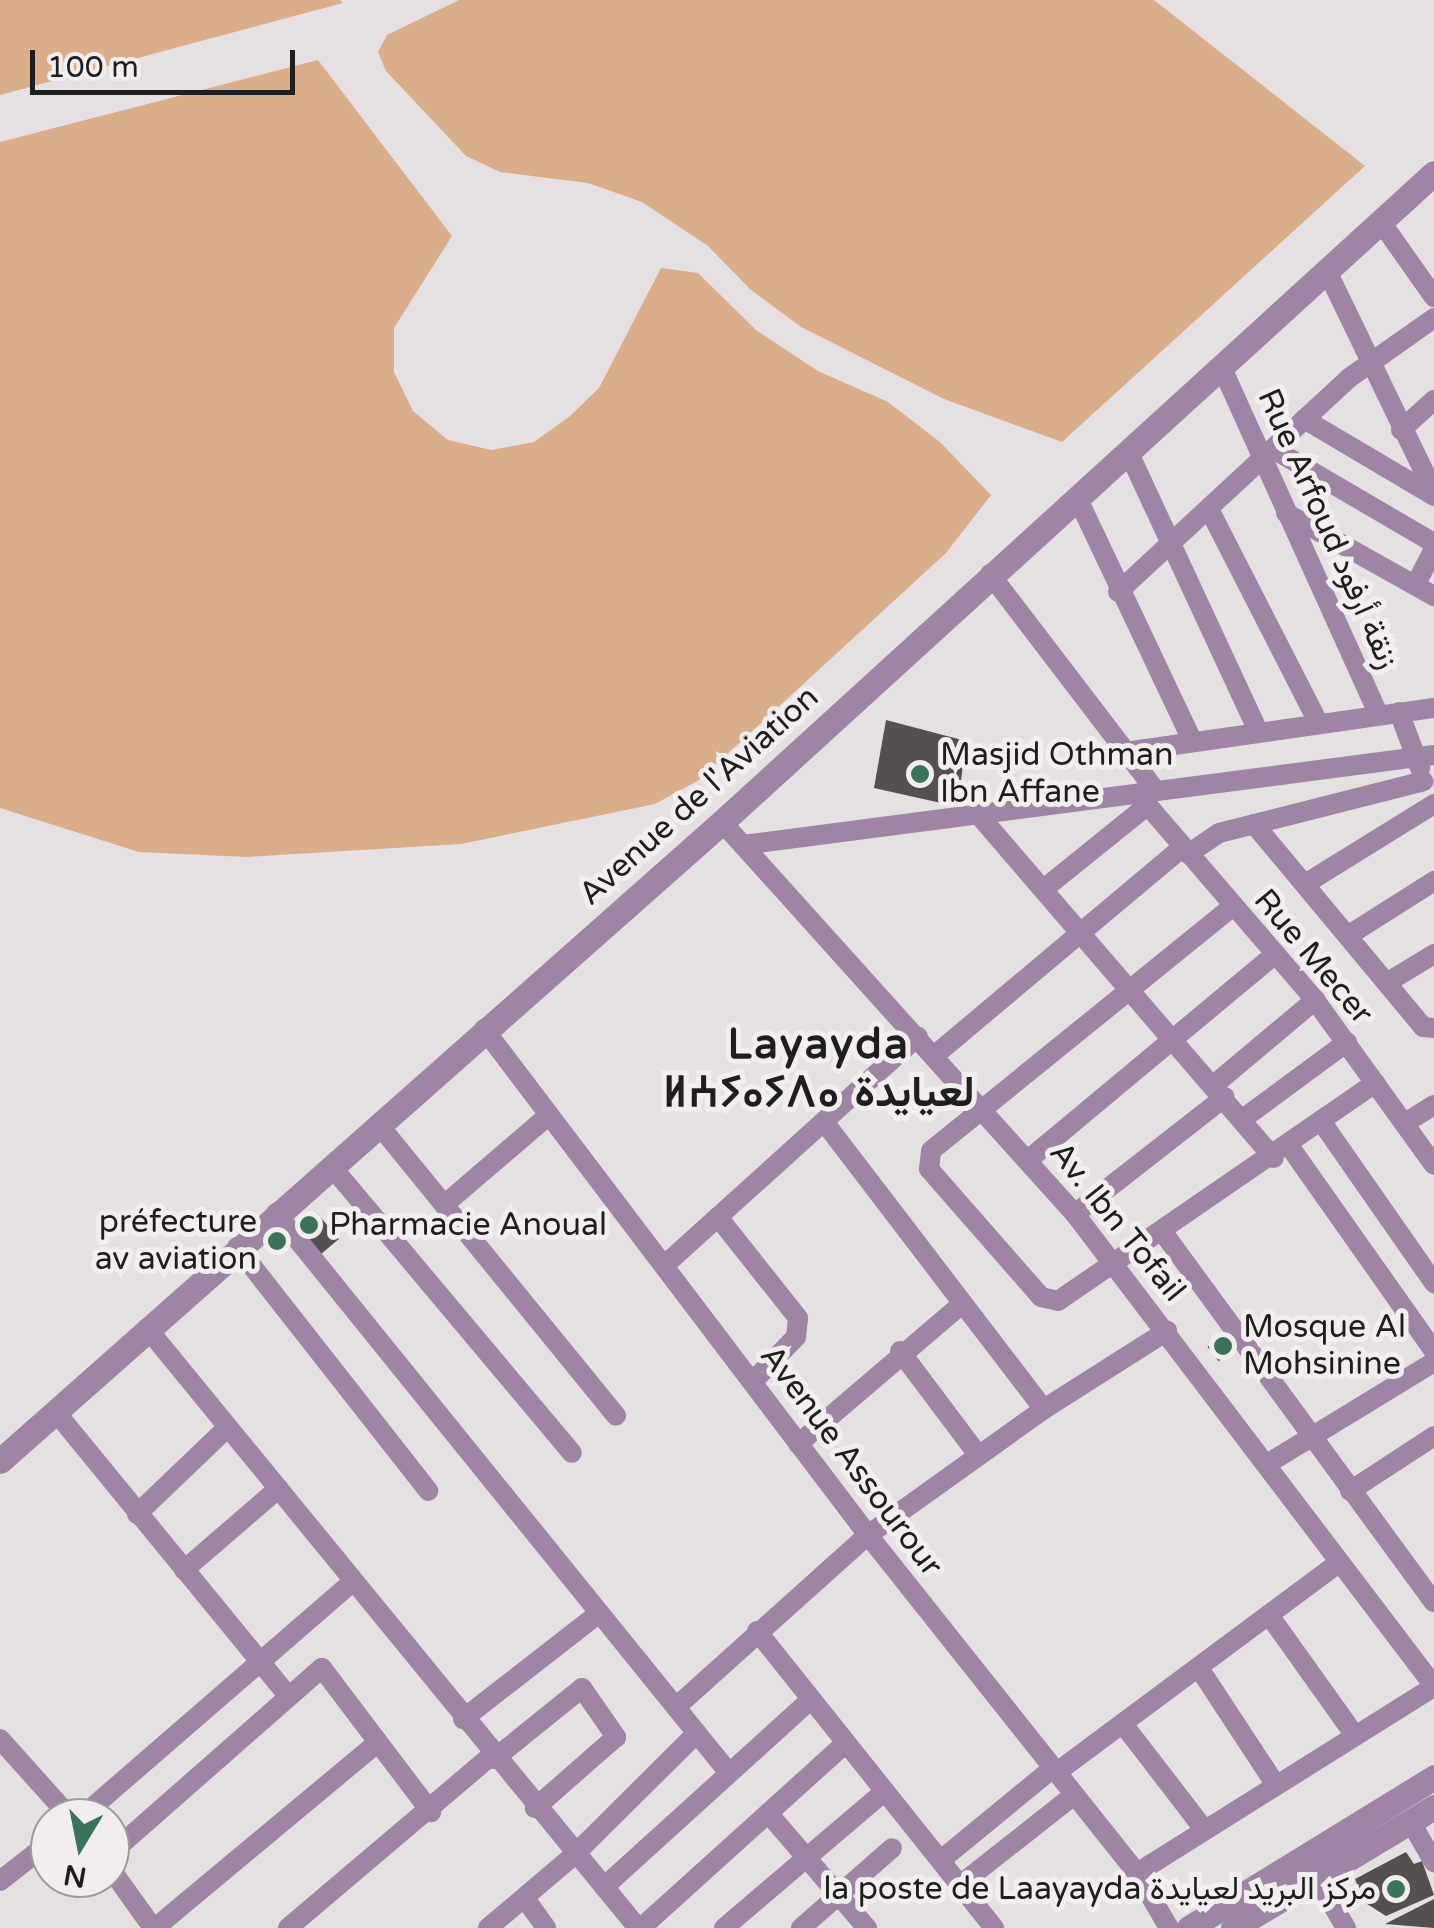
<!DOCTYPE html>
<html>
<head>
<meta charset="utf-8">
<style>
	body { margin:0 }
	#map { position:relative; width:1434px; height:1928px; overflow:hidden; background:#e5e1e2; font-family:"Varela Round",Vazirmatn,"Noto Sans Tifinagh",sans-serif }
	div>[style] { position:absolute }
	.green>* { inset:0; background:#d9ae89 }
	.building>* { inset:0; background:#54504f; transform-origin:0 0 }
	.minor>* { height:20px; margin:-10px; padding:0 10px; transform-origin:10px; border-radius:10px; background:#9d85a3 }
	.tertiary>* { height:25px; margin:-12.5px; padding:0 12.5px; transform-origin:12.5px; border-radius:12.5px; background:#9d85a3 }
	.dots>* { width:28px; height:28px; translate:-50% -50%; box-sizing:border-box; border:5px solid #f2eeef; border-radius:50% }
	span { translate:-50% -50%; white-space:nowrap; text-align:center; line-height:1.15; -webkit-text-stroke:10px #f2eeef; paint-order:stroke }
	.street-label { font-size:32px; color:#1f1e1e }
	.poi-label { font-size:32px; color:#1f1e1e }
	.left { translate:0 -50%; text-align:left }
	.right { translate:-100% -50%; text-align:right }
	.district-label { font-size:42px; color:#1f1e1e; font-weight:700; letter-spacing:2.5px }
	.north { position:absolute; left:30px; top:1798px; width:100px; height:100px; box-sizing:border-box; background:#f2eeef; border:2px solid #9e9b9b; border-radius:50%; rotate:190deg; font-size:28px; font-weight:700; line-height:40px; text-align:center; color:#1f1e1e }
	.north::after { content:''; display:block; margin:auto; width:35px; height:45px; background:#39735c; clip-path:polygon(50% 0,100% 100%,50% 72%,0 100%) }
	.scale { position:absolute; left:30px; top:50px; width:265px; height:45px; box-sizing:border-box; border:5px solid #1f1e1e; border-top:0; padding-left:12px; font-size:30px; line-height:35px; white-space:nowrap; color:#1f1e1e; -webkit-text-stroke:8px #f2eeef; paint-order:stroke }
</style>
</head>
<body>
<div id="map">
	<div class="green">
		<div style="clip-path:polygon(0 0,340px 0,343px 3px,0 95px)"></div>
		<div style="clip-path:polygon(459px 0,1154px 0,1365px 166px,1062px 442px,944px 399px,801px 327px,750px 289px,708px 246px,642px 202px,588px 183px,500px 172px,466px 156px,386px 71px,378px 52px,387px 35px)"></div>
		<div style="clip-path:polygon(318px 60px,452px 236px,394px 328px,394px 372px,413px 411px,448px 440px,491px 450px,534px 442px,570px 416px,599px 388px,661px 268px,698px 273px,756px 330px,818px 371px,888px 402px,940px 442px,991px 495px,946px 553px,699px 780px,655px 804px,461px 844px,247px 857px,139px 852px,0 808px,0 142px)"></div>
	</div>
	<div class="building">
		<div style="clip-path:polygon(886px 720px,966px 741px,960px 789px,953px 788px,950px 805px,874px 788px)"></div>
		<div style="left:317px;top:1213px;width:34px;height:29px;rotate:50deg"></div>
		<div style="left:1228px;top:1331px;width:18px;height:26px;rotate:52deg"></div>
		<div style="clip-path:polygon(1406px 1852px,1414px 1864px,1422px 1861px,1434px 1895px,1386px 1916px,1364px 1902px,1355px 1879px)"></div>
		<div style="clip-path:polygon(1434px 1899px,1434px 1928px,1385px 1924px)"></div>
	</div>
	<div class="minor">
		<div style="left:1381px;top:222px;width:92px;rotate:54.8deg"></div>
		<div style="left:1328px;top:273px;width:243px;rotate:64.2deg"></div>
		<div style="left:1222px;top:368px;width:381px;rotate:65.7deg"></div>
		<div style="left:1304px;top:419px;width:151px;rotate:30.6deg"></div>
		<div style="left:1401px;top:430px;width:45px;rotate:-42.3deg"></div>
		<div style="left:1273px;top:449px;width:186px;rotate:30.3deg"></div>
		<div style="left:1128px;top:451px;width:309px;rotate:65.1deg"></div>
		<div style="left:1077px;top:497px;width:269px;rotate:64.7deg"></div>
		<div style="left:1210px;top:511px;width:239px;rotate:62.9deg"></div>
		<div style="left:1286px;top:513px;width:170px;rotate:29.3deg"></div>
		<div style="left:990px;top:574px;width:273px;rotate:52.6deg"></div>
		<div style="left:1416px;top:584px;width:39px;rotate:-63deg"></div>
		<div style="left:1118px;top:592px;width:315px;rotate:-42.8deg"></div>
		<div style="left:1349px;top:378px;width:104px;rotate:-35.2deg"></div>
		<div style="left:1399px;top:712px;width:60px;rotate:69.4deg"></div>
		<div style="left:1132px;top:751px;width:305px;rotate:-8.1deg"></div>
		<div style="left:1138px;top:794px;width:272px;rotate:49.3deg"></div>
		<div style="left:1315px;top:1000px;width:203px;rotate:54.2deg"></div>
		<div style="left:977px;top:813px;width:455px;rotate:49.3deg"></div>
		<div style="left:722px;top:822px;width:528px;rotate:48deg"></div>
		<div style="left:1075px;top:1214px;width:593px;rotate:52.74deg"></div>
		<div style="left:1254px;top:824px;width:264px;rotate:50.2deg"></div>
		<div style="left:1423px;top:1027px;width:11px;rotate:5deg"></div>
		<div style="left:743px;top:845px;width:697px;rotate:-7.42deg"></div>
		<div style="left:1188px;top:854px;width:37px;rotate:-34deg"></div>
		<div style="left:1219px;top:833px;width:211px;rotate:-14.2deg"></div>
		<div style="left:1305px;top:884px;width:152px;rotate:-31.8deg"></div>
		<div style="left:1045px;top:888px;width:132px;rotate:-38.9deg"></div>
		<div style="left:1232px;top:907px;width:387px;rotate:141deg"></div>
		<div style="left:931px;top:1151px;width:18px;rotate:96deg"></div>
		<div style="left:929px;top:1169px;width:170px;rotate:48.8deg"></div>
		<div style="left:1041px;top:1297px;width:17px;rotate:13deg"></div>
		<div style="left:1058px;top:1301px;width:385px;rotate:-34.5deg"></div>
		<div style="left:1349px;top:935px;width:101px;rotate:-32.4deg"></div>
		<div style="left:1388px;top:982px;width:54px;rotate:-31.3deg"></div>
		<div style="left:484px;top:1029px;width:635px;rotate:52.81deg"></div>
		<div style="left:868px;top:1535px;width:432px;rotate:51.5deg"></div>
		<div style="left:1137px;top:1873px;width:64px;rotate:59.8deg"></div>
		<div style="left:935px;top:1055px;width:322px;rotate:-40deg"></div>
		<div style="left:1215px;top:1084px;width:131px;rotate:-40deg"></div>
		<div style="left:1244px;top:1118px;width:128px;rotate:-36.4deg"></div>
		<div style="left:1321px;top:1121px;width:198px;rotate:55.1deg"></div>
		<div style="left:825px;top:1123px;width:360px;rotate:52.6deg"></div>
		<div style="left:1405px;top:1123px;width:34px;rotate:-32deg"></div>
		<div style="left:379px;top:1125px;width:375px;rotate:50.8deg"></div>
		<div style="left:1290px;top:1147px;width:250px;rotate:54.8deg"></div>
		<div style="left:1028px;top:1160px;width:320px;rotate:-39.8deg"></div>
		<div style="left:332px;top:1167px;width:373px;rotate:50deg"></div>
		<div style="left:444px;top:1205px;width:137px;rotate:-40.6deg"></div>
		<div style="left:276px;top:1213px;width:720px;rotate:51.03deg"></div>
		<div style="left:1075px;top:1214px;width:190px;rotate:-38deg"></div>
		<div style="left:718px;top:1217px;width:129px;rotate:51.6deg"></div>
		<div style="left:798px;top:1318px;width:19px;rotate:96deg"></div>
		<div style="left:796px;top:1337px;width:62px;rotate:134.3deg"></div>
		<div style="left:1162px;top:1231px;width:460px;rotate:53.8deg"></div>
		<div style="left:237px;top:1247px;width:310px;rotate:51.9deg"></div>
		<div style="left:667px;top:1263px;width:338px;rotate:-42.1deg"></div>
		<div style="left:147px;top:1328px;width:775px;rotate:50.71deg"></div>
		<div style="left:900px;top:1351px;width:130px;rotate:53.1deg"></div>
		<div style="left:55px;top:1411px;width:368px;rotate:50.7deg"></div>
		<div style="left:798px;top:1444px;width:214px;rotate:-40.5deg"></div>
		<div style="left:1267px;top:1464px;width:196px;rotate:-31.4deg"></div>
		<div style="left:1350px;top:1491px;width:100px;rotate:-33.2deg"></div>
		<div style="left:137px;top:1514px;width:124px;rotate:-43.7deg"></div>
		<div style="left:184px;top:1570px;width:125px;rotate:-40.8deg"></div>
		<div style="left:1269px;top:1615px;width:146px;rotate:54.5deg"></div>
		<div style="left:757px;top:1631px;width:380px;rotate:51.4deg"></div>
		<div style="left:1199px;top:1668px;width:136px;rotate:56.7deg"></div>
		<div style="left:676px;top:1707px;width:258px;rotate:-41.9deg"></div>
		<div style="left:868px;top:1535px;width:216px;rotate:-35.6deg"></div>
		<div style="left:1044px;top:1409px;width:146px;rotate:-32.4deg"></div>
		<div style="left:463px;top:1719px;width:172px;rotate:-37.9deg"></div>
		<div style="left:1123px;top:1724px;width:133px;rotate:52.4deg"></div>
		<div style="left:0;top:1739px;width:106px;rotate:48.1deg"></div>
		<div style="left:494px;top:1759px;width:113px;rotate:-38.9deg"></div>
		<div style="left:582px;top:1688px;width:60px;rotate:55.2deg"></div>
		<div style="left:616px;top:1737px;width:108px;rotate:138.8deg"></div>
		<div style="left:1057px;top:1772px;width:352px;rotate:-36.6deg"></div>
		<div style="left:768px;top:1813px;width:152px;rotate:49.3deg"></div>
		<div style="left:80px;top:1818px;width:360px;rotate:-40.9deg"></div>
		<div style="left:1410px;top:1821px;width:48px;rotate:59.7deg"></div>
		<div style="left:110px;top:1854px;width:282px;rotate:-41.3deg"></div>
		<div style="left:322px;top:1668px;width:181px;rotate:52.9deg"></div>
		<div style="left:941px;top:1860px;width:145px;rotate:-39.4deg"></div>
		<div style="left:110px;top:1868px;width:74px;rotate:54.4deg"></div>
		<div style="left:1137px;top:1873px;width:350px;rotate:-32.1deg"></div>
		<div style="left:1316px;top:1877px;width:59px;rotate:59.5deg"></div>
		<div style="left:0;top:1881px;width:63px;rotate:-38deg"></div>
		<div style="left:961px;top:1884px;width:144px;rotate:-38.2deg"></div>
		<div style="left:604px;top:1887px;width:280px;rotate:-42.2deg"></div>
		<div style="left:526px;top:1900px;width:34px;rotate:54deg"></div>
		<div style="left:155px;top:1928px;width:290px;rotate:-39.8deg"></div>
		<div style="left:288px;top:1928px;width:266px;rotate:-40.3deg"></div>
		<div style="left:488px;top:1928px;width:113px;rotate:-40.3deg"></div>
		<div style="left:574px;top:1855px;width:173px;rotate:-44.8deg"></div>
		<div style="left:641px;top:1928px;width:276px;rotate:-42.1deg"></div>
		<div style="left:724px;top:1928px;width:211px;rotate:-40.4deg"></div>
		<div style="left:801px;top:1928px;width:121px;rotate:-41.3deg"></div>
	</div>
	<div class="tertiary">
		<div style="left:0;top:1461px;width:964px;rotate:-41.51deg"></div>
		<div style="left:722px;top:822px;width:963px;rotate:-42.35deg"></div>
		<div style="left:1189px;top:1928px;width:288px;rotate:-31.6deg"></div>
		<div style="left:1233px;top:1928px;width:235px;rotate:-31deg"></div>
	</div>
	<div class="dots">
		<div style="left:920px;top:774px;background:#39735c"></div>
		<div style="left:309px;top:1225px;background:#39735c"></div>
		<div style="left:277px;top:1241px;background:#39735c"></div>
		<div style="left:1223px;top:1346px;background:#39735c"></div>
		<div style="left:1396px;top:1889px;background:#39735c"></div>
	</div>
	<div class="street-label">
		<span style="left:1328px;top:529px;rotate:66deg">Rue Arfoud زنقة أرفود</span>
		<span style="left:699px;top:796px;rotate:-42deg">Avenue de l'Aviation</span>
		<span style="left:1313px;top:957px;rotate:50deg">Rue Mecer</span>
		<span style="left:1117px;top:1222px;rotate:51deg">Av. Ibn Tofail</span>
		<span style="left:851px;top:1461px;rotate:53deg">Avenue Assourour</span>
	</div>
	<div class="poi-label">
		<span class="left" style="left:940px;top:774px">Masjid Othman<br>Ibn Affane</span>
		<span class="right" style="left:257px;top:1241px">préfecture<br>av aviation</span>
		<span class="left" style="left:329px;top:1225px">Pharmacie Anoual</span>
		<span class="left" style="left:1243px;top:1346px">Mosque Al<br>Mohsinine</span>
		<span class="right" style="left:1376px;top:1889px">la poste de Laayayda مركز البريد لعيايدة</span>
	</div>
	<div class="district-label">
		<span style="left:819px;top:1069px">Layayda<br>ⵍⵄⵢⴰⵢⴷⴰ لعيايدة</span>
	</div>
	<div class="north">N</div>
	<div class="scale">100 m</div>
</div>
</body>
</html>
